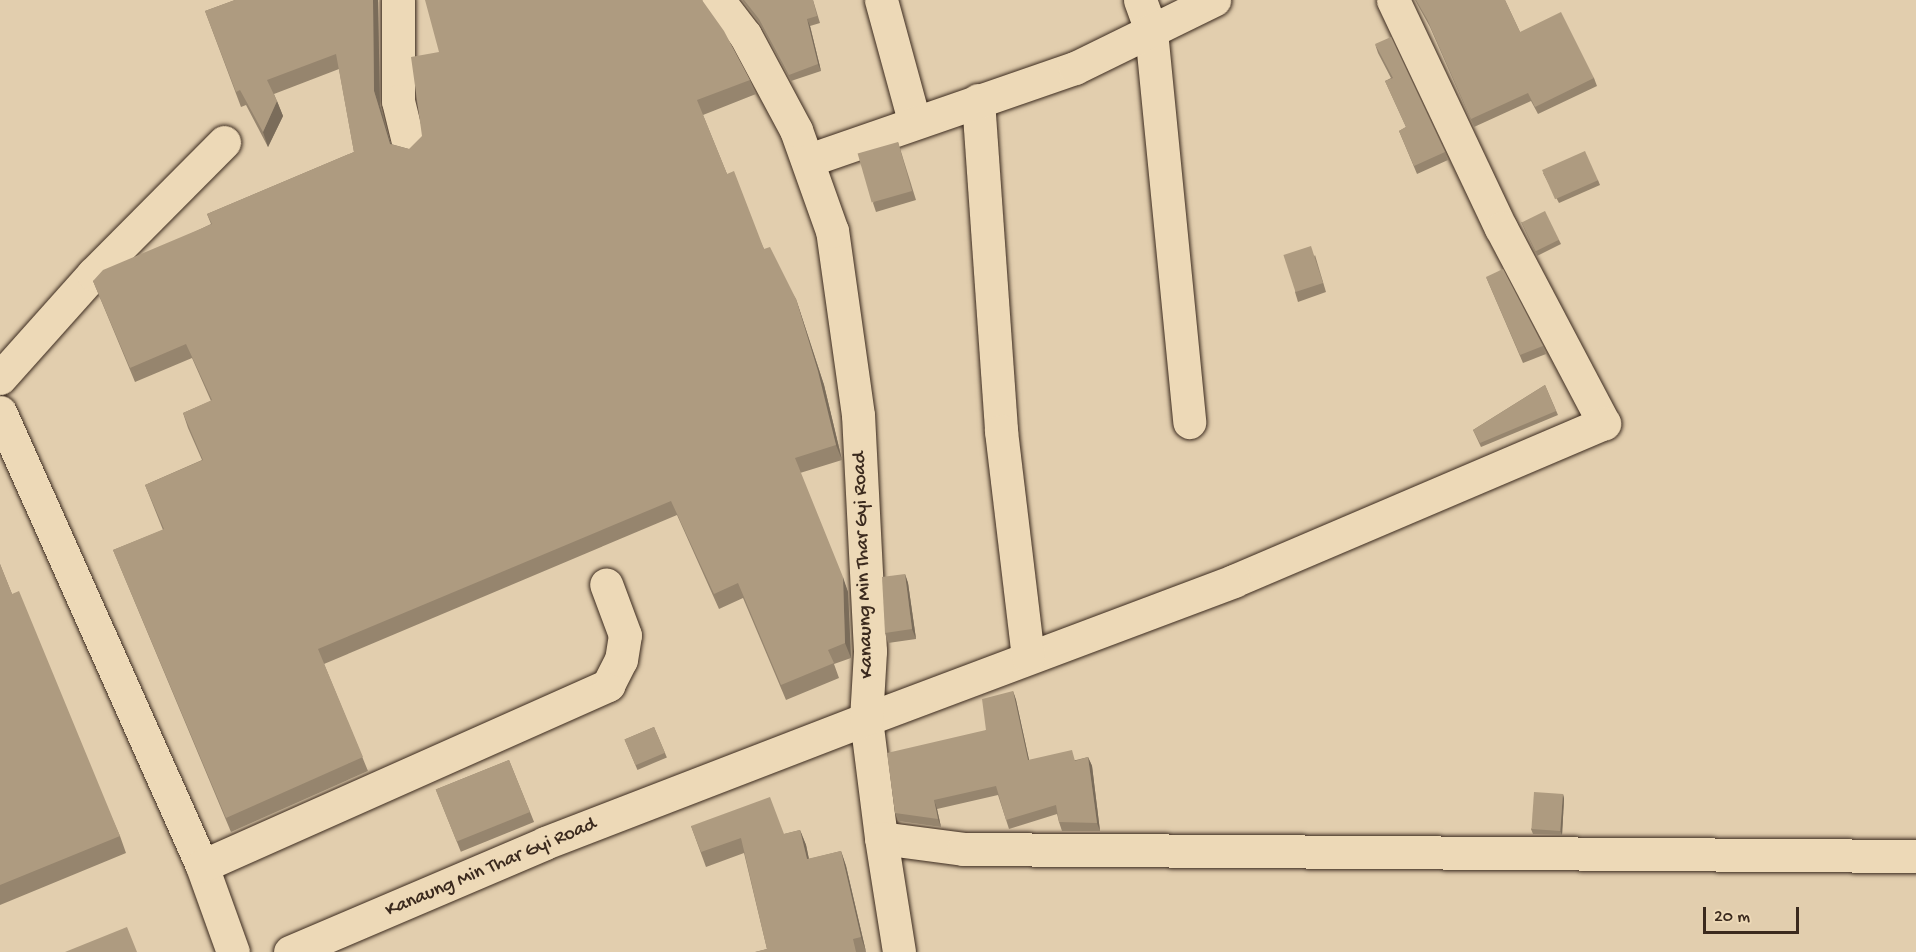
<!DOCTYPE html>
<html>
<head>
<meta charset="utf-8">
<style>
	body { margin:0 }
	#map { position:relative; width:1916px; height:952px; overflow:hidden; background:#e2ceae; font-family:"Gochi Hand",sans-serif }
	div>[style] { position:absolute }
	.roads { filter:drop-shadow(0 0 2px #3b2a1e) drop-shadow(0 0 2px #3b2a1e) }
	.minor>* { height:33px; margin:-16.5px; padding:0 16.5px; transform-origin:16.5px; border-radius:16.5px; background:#edd9b7 }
	.wall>* { inset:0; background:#96856e; transform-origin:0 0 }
	.shaded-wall>* { inset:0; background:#7a6c5a }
	.building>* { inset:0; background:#ae9b80; transform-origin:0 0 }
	span { translate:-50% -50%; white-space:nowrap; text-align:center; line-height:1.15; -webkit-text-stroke:4.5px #edd9b7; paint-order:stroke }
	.street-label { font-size:20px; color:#3b2a1e }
	.scale { position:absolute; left:1703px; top:907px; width:96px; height:27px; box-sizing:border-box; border:3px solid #3b2a1e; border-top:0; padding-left:8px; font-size:18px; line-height:21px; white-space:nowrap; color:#3b2a1e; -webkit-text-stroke:4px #edd9b7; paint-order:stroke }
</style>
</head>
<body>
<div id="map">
	<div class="roads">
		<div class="minor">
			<div style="left:398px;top:0;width:101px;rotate:90deg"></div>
			<div style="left:398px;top:101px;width:46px;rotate:76.3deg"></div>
			<div style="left:881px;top:0;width:125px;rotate:74.7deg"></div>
			<div style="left:1140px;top:0;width:33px;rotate:70deg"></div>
			<div style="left:1151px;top:31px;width:393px;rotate:84.4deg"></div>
			<div style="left:1393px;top:0;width:252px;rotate:64.7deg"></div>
			<div style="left:1501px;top:228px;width:221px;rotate:62.2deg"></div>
			<div style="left:1604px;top:423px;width:402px;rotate:156.9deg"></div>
			<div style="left:1234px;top:581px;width:393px;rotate:159.4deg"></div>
			<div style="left:866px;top:719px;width:120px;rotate:82.8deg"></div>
			<div style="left:881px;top:838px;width:83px;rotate:7.6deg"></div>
			<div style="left:963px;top:849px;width:953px;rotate:0.42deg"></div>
			<div style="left:978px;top:100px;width:332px;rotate:86deg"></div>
			<div style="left:1001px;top:431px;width:227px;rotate:83.2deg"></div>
			<div style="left:809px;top:160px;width:281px;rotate:-19.1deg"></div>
			<div style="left:1075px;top:68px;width:155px;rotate:-26.1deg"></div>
			<div style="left:0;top:378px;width:140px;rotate:-48.2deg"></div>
			<div style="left:93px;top:274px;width:186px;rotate:-45.2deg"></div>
			<div style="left:0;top:412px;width:497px;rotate:66deg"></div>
			<div style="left:202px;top:866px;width:91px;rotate:70.2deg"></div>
			<div style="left:881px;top:838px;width:115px;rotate:81deg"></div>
			<div style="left:202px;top:866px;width:445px;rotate:-24deg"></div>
			<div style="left:608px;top:685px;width:28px;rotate:-63deg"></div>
			<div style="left:621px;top:660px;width:25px;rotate:-81deg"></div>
			<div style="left:625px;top:635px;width:54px;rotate:-110.4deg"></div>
			<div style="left:290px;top:952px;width:277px;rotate:-23.1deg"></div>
			<div style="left:545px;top:843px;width:344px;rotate:-21.1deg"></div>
			<div style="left:866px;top:719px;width:68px;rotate:-86.6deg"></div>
			<div style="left:870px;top:651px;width:236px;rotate:-92.9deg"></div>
			<div style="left:858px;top:415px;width:186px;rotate:-98deg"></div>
			<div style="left:832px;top:231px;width:107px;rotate:-109.6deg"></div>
			<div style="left:796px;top:130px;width:108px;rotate:-118.2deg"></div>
			<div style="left:745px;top:35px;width:44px;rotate:-127.6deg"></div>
		</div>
	</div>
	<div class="wall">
		<div style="clip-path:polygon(235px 0,378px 0,380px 105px,391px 144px,409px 149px,750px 80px,756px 94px,703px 115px,727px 174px,764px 249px,796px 299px,824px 385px,842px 460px,800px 473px,848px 592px,851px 658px,834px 664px,839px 678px,786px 700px,743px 598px,719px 609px,677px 515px,324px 664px,368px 771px,231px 832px,113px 550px,163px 530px,145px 485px,202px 460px,188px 428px,183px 413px,211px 401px,192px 358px,135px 382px,93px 281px,211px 224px,207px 214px,354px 152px,339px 69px,274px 94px,283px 116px,268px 147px,246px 105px,241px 107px,205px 11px)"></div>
		<div style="clip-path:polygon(742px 0,813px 0,820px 23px,810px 26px,821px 71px,791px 81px,761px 26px)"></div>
		<div style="clip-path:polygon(1415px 0,1505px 0,1520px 32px,1594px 78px,1597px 86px,1538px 114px,1531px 101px,1474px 127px,1430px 27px)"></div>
		<div style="clip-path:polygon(1375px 44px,1445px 152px,1448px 160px,1417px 174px,1399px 131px,1406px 127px,1385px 81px,1391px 78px,1378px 53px)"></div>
		<div style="clip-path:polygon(898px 142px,916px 200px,876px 212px,873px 203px)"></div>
		<div style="clip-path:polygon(1543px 173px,1598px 180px,1600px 185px,1559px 203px)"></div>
		<div style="clip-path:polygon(1521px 222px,1559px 240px,1561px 244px,1537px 256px)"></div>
		<div style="clip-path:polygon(1315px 255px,1326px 292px,1298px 302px,1295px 292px)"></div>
		<div style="clip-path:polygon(1486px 277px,1543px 346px,1546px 354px,1523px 363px)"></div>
		<div style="clip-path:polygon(1545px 385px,1558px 415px,1481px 447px,1473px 430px)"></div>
		<div style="clip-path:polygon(0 564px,12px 594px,120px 836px,126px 853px,0 905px)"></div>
		<div style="clip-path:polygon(905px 574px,908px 583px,916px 639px,888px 643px,885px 633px)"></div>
		<div style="clip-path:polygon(1013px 691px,1016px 700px,1029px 760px,1076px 760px,1088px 757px,1092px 766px,1100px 831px,1062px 831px,1059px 822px,1057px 814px,1009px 829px,998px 795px,937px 809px,941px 827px,898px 821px,895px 813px,986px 730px)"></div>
		<div style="left:654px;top:727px;width:33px;height:32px;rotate:67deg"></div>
		<div style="left:509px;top:760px;width:67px;height:79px;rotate:68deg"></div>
		<div style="clip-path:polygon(1563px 794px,1564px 799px,1562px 835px,1533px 834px,1531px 829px)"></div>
		<div style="clip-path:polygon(691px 826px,784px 834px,800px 830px,806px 845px,809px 859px,841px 851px,846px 866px,866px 952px,755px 952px,767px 949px,744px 853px,706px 867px)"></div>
	</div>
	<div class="shaded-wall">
		<div style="clip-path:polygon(373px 0,378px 0,380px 105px,395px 158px,390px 144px,374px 91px)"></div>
		<div style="clip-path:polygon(807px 19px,810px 26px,821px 71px,818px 64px)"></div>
		<div style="clip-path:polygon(277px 101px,283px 116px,268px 147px,263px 132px)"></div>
		<div style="clip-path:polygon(796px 299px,824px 385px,842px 460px,836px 445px)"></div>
		<div style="clip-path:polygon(905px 574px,908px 583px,916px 639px,912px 629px)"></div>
		<div style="clip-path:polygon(843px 577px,848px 592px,851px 658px,845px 643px)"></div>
		<div style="clip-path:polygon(1013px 691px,1016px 700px,1031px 769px,1028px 760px)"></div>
		<div style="clip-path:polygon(1088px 757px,1092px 766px,1100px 831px,1097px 823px)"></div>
		<div style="clip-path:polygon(1563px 794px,1564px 799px,1562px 835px,1560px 830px)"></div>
		<div style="clip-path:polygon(934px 800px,937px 809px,941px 827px,938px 819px)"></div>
		<div style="clip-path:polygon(800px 830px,806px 845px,812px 874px,807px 859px)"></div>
		<div style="clip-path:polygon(841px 851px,846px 866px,866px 952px,861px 937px)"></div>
	</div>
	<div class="building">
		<div style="clip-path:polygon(235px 0,373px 0,374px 91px,390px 144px,409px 149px,422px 136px,411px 57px,439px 52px,425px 0,702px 0,724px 31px,750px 80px,697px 100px,727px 174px,734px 171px,764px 249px,770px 247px,796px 299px,818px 371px,836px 445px,795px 458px,843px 577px,845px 643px,828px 650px,834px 663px,781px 685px,738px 583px,714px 594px,671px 501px,318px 649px,363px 757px,226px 818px,113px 550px,164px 529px,145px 485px,203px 460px,183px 413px,212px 400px,186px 344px,130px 368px,93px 281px,103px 270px,212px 224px,207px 214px,354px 152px,336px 54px,267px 80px,277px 101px,263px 132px,240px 90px,236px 92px,205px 11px)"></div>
		<div style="clip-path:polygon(744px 0,813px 0,817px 16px,807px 19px,818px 64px,789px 75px,759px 19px)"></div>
		<div style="clip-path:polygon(1416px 0,1505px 0,1520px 32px,1561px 12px,1594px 78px,1535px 107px,1528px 93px,1471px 119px,1427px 19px)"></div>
		<div style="clip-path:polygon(1391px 37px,1445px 152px,1414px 166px,1399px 131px,1406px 127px,1385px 81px,1393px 78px,1375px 44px)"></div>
		<div style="left:898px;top:142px;width:51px;height:42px;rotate:74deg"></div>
		<div style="left:1585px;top:151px;width:32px;height:47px;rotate:66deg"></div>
		<div style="left:1545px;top:211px;width:32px;height:26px;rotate:64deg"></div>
		<div style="left:1311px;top:246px;width:39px;height:29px;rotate:72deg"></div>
		<div style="clip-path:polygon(1503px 269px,1543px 346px,1520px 355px,1486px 277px)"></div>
		<div style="clip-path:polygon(1545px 385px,1556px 411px,1480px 443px,1473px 430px)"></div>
		<div style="clip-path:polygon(0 564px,12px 594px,19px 591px,120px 836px,0 885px)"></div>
		<div style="clip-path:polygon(905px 574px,912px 629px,885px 633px,882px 577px)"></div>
		<div style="clip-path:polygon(1013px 691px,1028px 760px,1072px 750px,1075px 761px,1088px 757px,1097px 823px,1059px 822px,1056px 805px,1006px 820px,996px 786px,934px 800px,938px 819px,895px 813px,887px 753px,986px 730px,982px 699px)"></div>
		<div style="left:654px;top:727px;width:28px;height:32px;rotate:67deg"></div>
		<div style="left:509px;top:760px;width:56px;height:79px;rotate:68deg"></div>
		<div style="left:1534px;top:792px;width:29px;height:37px;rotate:4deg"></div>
		<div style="clip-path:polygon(770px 797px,784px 834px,800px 830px,807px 859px,841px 851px,861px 937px,853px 939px,856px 952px,755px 952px,767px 949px,741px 838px,701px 852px,691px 826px)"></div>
		<div style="clip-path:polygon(127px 927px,137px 952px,65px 952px)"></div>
	</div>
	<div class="street-label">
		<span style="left:864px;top:565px;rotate:-92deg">Kanaung Min Thar Gyi Road</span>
		<span style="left:491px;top:868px;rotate:-23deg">Kanaung Min Thar Gyi Road</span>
	</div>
	<div class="scale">20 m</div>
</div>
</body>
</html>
